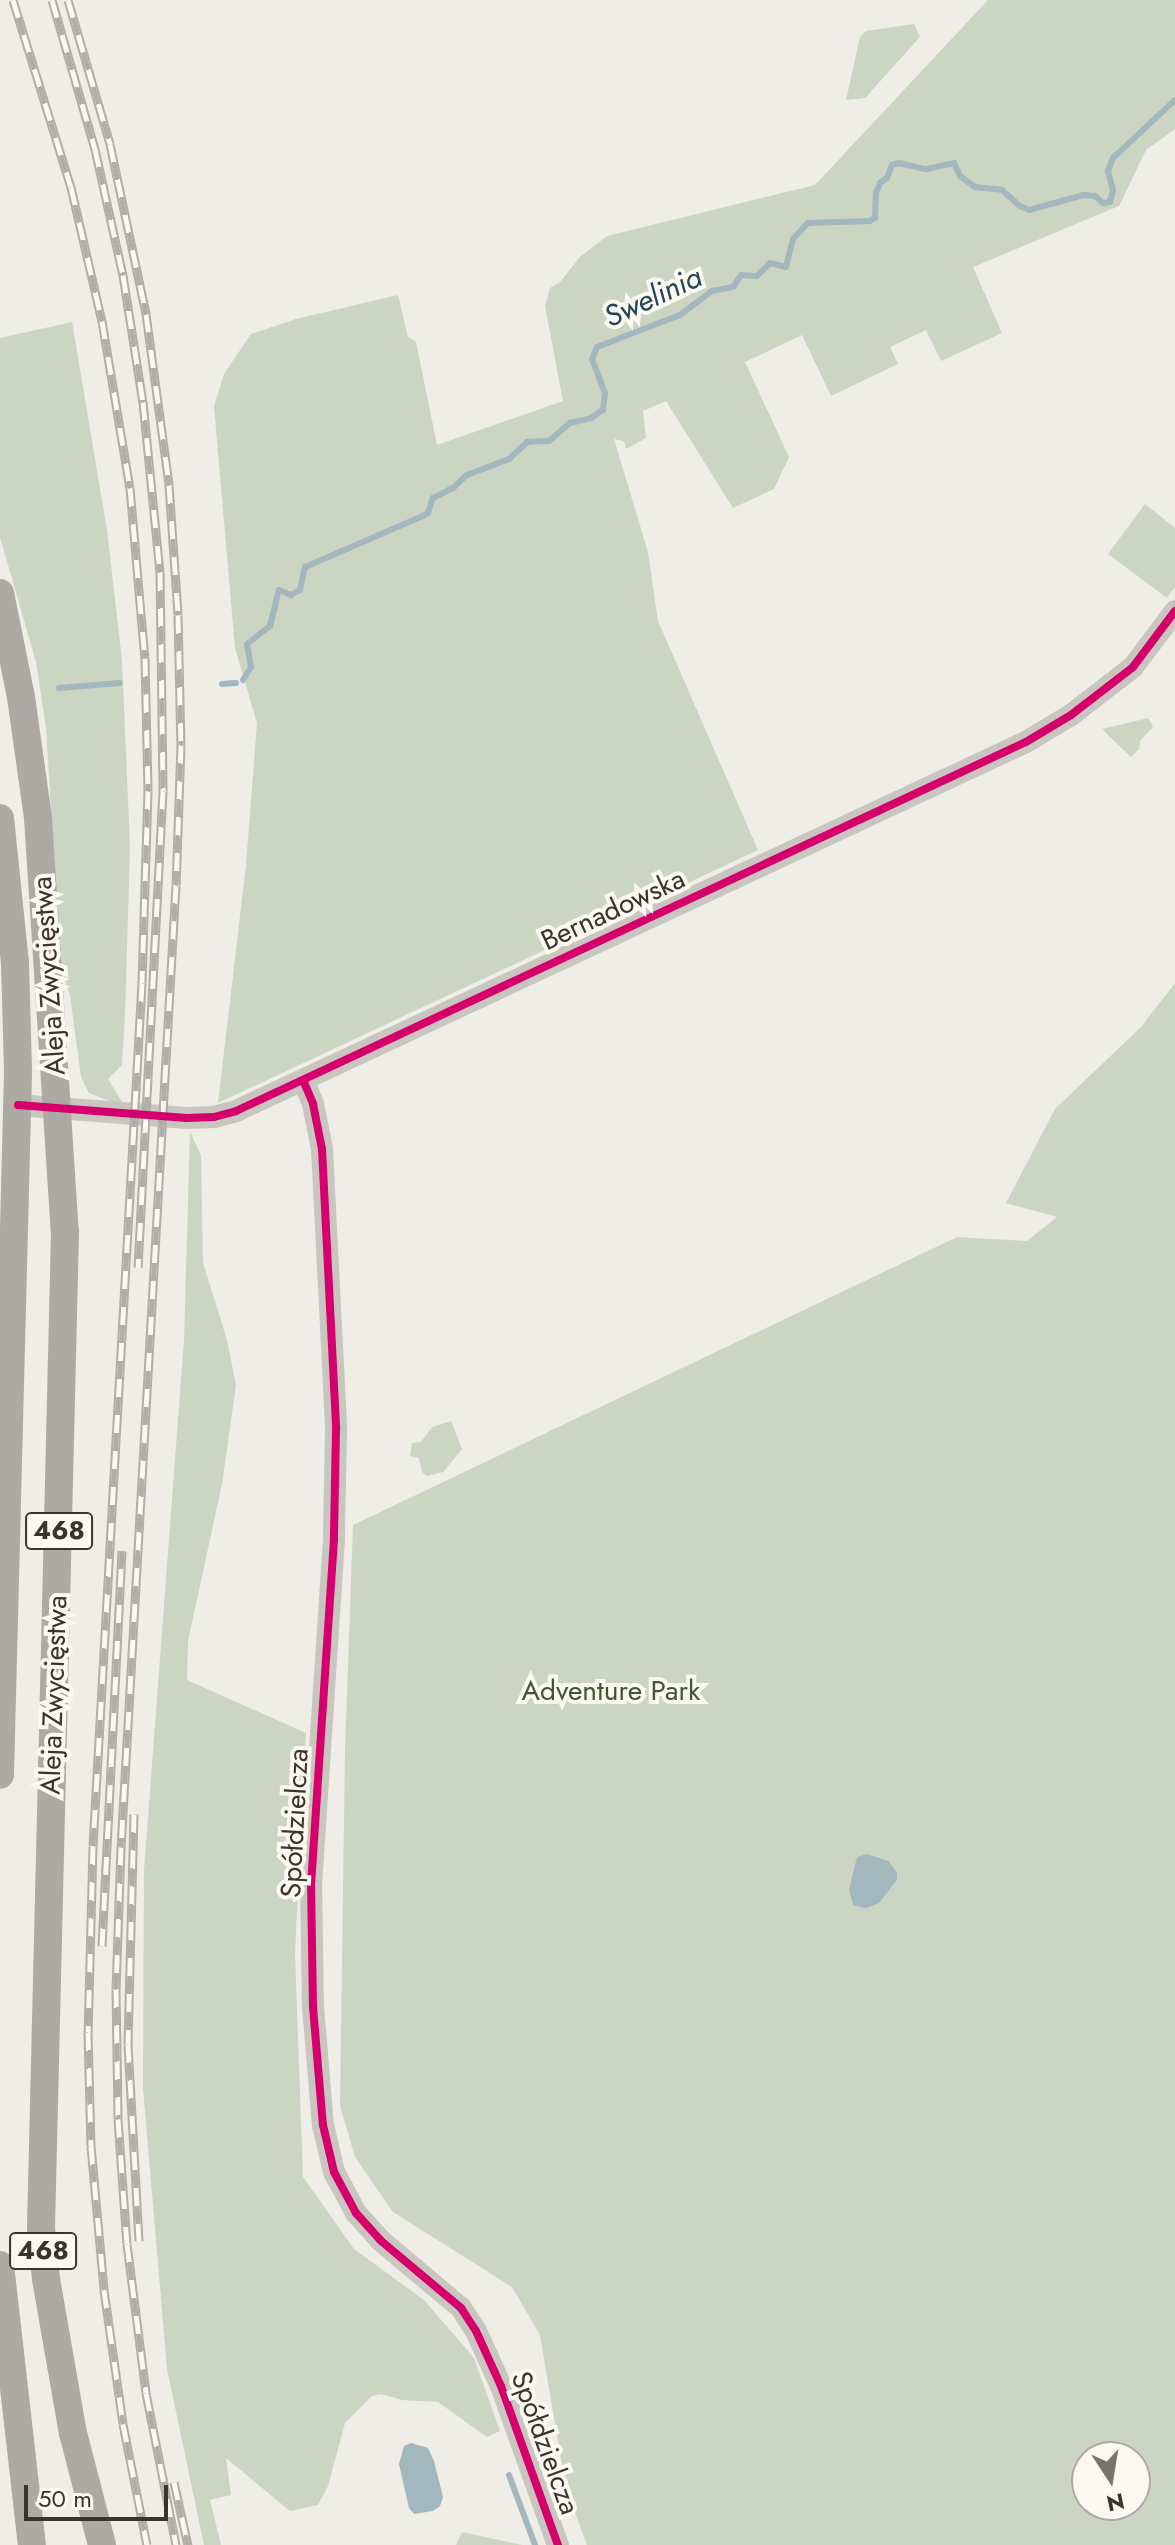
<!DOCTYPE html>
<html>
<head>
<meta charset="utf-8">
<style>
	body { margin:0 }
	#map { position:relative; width:1175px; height:2545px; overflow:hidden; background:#eeede6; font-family:Jost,sans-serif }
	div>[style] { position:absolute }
	.green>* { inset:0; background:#cbd5c1 }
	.water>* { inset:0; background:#a3b7be }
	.stream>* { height:6px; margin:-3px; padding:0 3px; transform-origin:3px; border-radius:3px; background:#a3b7be }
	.minor>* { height:22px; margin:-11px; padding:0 11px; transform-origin:11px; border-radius:11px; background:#c8c6bf }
	.major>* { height:28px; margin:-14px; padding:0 14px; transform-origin:14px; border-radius:14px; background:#adaaa4 }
	.rail>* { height:9px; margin-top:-4.5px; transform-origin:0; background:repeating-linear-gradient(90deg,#faf8ef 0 18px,#b0aea9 0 36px); box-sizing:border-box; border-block:2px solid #b0aea9 }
	.cycleway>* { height:8px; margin:-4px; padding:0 4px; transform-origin:4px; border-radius:4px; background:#d6006c }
	span { translate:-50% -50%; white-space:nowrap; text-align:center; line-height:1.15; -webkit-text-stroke:8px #faf8ef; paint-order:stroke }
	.shield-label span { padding:2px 6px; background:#faf8ef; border:2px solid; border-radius:6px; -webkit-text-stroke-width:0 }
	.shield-label { font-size:26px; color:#39342c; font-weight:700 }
	.street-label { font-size:28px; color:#39342c }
	.park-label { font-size:28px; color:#3f5632 }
	.water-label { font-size:30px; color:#244658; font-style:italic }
	.north { position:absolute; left:1071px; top:2441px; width:80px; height:80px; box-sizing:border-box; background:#faf8ef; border:2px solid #adaaa1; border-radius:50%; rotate:168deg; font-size:22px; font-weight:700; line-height:32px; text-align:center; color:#39342c }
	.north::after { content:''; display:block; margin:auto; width:28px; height:36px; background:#78756d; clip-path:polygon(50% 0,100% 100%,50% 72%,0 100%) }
	.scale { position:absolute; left:24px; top:2485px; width:144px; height:36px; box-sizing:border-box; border:4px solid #39342c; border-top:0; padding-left:10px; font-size:24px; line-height:28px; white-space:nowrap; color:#39342c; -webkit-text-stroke:6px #faf8ef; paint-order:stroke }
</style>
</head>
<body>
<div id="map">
	<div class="green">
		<div style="clip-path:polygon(988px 0,1175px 0,1175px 129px,1146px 150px,1119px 206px,973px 267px,1002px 333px,941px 361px,926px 330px,890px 347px,898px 364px,831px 396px,802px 335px,745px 362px,789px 457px,774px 489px,733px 508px,666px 401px,643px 411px,646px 438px,626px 449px,624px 441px,614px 439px,648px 552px,658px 621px,758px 850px,218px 1103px,246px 865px,257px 723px,235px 648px,214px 406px,224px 374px,251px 334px,296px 319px,398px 295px,408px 337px,416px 342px,437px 445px,563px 401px,545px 306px,550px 288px,560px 282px,580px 257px,607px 236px,815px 185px)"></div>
		<div style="clip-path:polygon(914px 24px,920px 37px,883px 78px,865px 98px,846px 100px,860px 37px,866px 31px)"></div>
		<div style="clip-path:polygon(72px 322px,107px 530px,122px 660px,130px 847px,125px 1014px,122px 1065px,108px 1079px,125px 1107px,89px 1093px,81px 1077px,70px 995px,61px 968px,46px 728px,36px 662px,0 537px,0 338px)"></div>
		<div style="clip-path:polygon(1145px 504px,1175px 528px,1175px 587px,1167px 598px,1108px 554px)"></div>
		<div style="clip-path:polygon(1148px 718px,1153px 727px,1140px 741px,1139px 749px,1131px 757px,1102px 729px)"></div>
		<div style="clip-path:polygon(evenodd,1175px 983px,1175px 2545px,587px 2545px,566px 2489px,540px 2335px,512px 2287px,393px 2212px,355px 2157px,340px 2106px,345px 1750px,353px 1525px,957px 1237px,1027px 1241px,1057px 1217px,1006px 1203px,1055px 1109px,1141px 1027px,1175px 983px,1087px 2457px,1135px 2457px,1135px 2505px,1087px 2505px,1087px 2457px)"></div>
		<div style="clip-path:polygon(190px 1132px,201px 1155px,203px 1263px,227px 1340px,236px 1385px,222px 1484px,188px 1641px,187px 1680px,306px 1733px,295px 1953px,303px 2177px,354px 2249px,424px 2300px,474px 2358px,500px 2431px,487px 2437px,438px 2402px,402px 2400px,381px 2394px,372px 2396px,345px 2423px,328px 2486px,318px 2505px,290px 2511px,226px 2458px,231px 2495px,210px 2500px,221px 2545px,204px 2545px,167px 2369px,143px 2088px,144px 1871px,184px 1340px)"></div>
		<div style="clip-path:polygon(451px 1421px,462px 1449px,443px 1472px,427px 1476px,422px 1472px,419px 1458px,410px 1456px,412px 1443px,421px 1442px,432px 1427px)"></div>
		<div style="clip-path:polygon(462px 2532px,522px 2545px,456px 2545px)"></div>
	</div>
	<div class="water">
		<div style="clip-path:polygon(867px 1854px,888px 1861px,897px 1872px,897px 1880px,879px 1903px,866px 1908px,853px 1905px,849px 1890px,857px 1857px)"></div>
		<div style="clip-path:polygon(411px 2443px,428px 2448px,434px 2461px,443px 2497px,440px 2506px,433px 2511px,414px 2514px,409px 2508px,399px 2464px,404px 2446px)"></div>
	</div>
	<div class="stream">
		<div style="left:243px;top:680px;width:15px;rotate:-58deg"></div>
		<div style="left:251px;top:667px;width:23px;rotate:-100deg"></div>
		<div style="left:247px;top:644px;width:29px;rotate:-38deg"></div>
		<div style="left:270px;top:626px;width:37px;rotate:-76deg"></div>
		<div style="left:279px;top:590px;width:13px;rotate:23deg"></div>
		<div style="left:291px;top:595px;width:10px;rotate:-29deg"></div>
		<div style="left:300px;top:590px;width:24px;rotate:-78deg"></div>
		<div style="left:305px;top:567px;width:129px;rotate:-23.4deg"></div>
		<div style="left:423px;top:516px;width:6px;rotate:-31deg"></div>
		<div style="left:428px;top:513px;width:16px;rotate:-72deg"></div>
		<div style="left:433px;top:498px;width:22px;rotate:-27deg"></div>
		<div style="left:453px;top:488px;width:19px;rotate:-43deg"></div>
		<div style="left:467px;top:475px;width:45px;rotate:-20.9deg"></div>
		<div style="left:509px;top:459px;width:25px;rotate:-43deg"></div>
		<div style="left:527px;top:442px;width:22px;rotate:-3deg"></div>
		<div style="left:549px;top:441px;width:28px;rotate:-41deg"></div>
		<div style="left:570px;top:423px;width:22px;rotate:-13deg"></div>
		<div style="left:591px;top:418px;width:14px;rotate:-34deg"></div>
		<div style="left:603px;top:410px;width:17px;rotate:-83deg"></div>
		<div style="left:605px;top:393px;width:36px;rotate:-111deg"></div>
		<div style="left:592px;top:359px;width:13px;rotate:-67deg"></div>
		<div style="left:597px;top:347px;width:89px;rotate:-21.1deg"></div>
		<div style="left:680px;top:315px;width:40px;rotate:-37deg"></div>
		<div style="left:712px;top:291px;width:21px;rotate:-11deg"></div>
		<div style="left:733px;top:287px;width:14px;rotate:-56deg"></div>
		<div style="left:741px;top:275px;width:16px;rotate:4deg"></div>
		<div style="left:757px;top:276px;width:18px;rotate:-45deg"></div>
		<div style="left:770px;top:263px;width:16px;rotate:14deg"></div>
		<div style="left:786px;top:267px;width:29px;rotate:-76deg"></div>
		<div style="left:793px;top:239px;width:22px;rotate:-47deg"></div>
		<div style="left:808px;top:223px;width:62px;rotate:-1.8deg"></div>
		<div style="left:870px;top:221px;width:6px;rotate:-31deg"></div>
		<div style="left:875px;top:218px;width:25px;rotate:-88deg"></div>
		<div style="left:876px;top:193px;width:11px;rotate:-68deg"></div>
		<div style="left:880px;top:183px;width:9px;rotate:-36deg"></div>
		<div style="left:887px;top:178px;width:14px;rotate:-69deg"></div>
		<div style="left:892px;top:165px;width:7px;rotate:-16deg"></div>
		<div style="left:899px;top:163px;width:28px;rotate:13deg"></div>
		<div style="left:926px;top:169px;width:29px;rotate:-12deg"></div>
		<div style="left:954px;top:163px;width:14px;rotate:65deg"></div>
		<div style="left:960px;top:176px;width:19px;rotate:36deg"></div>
		<div style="left:975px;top:187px;width:27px;rotate:6deg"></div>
		<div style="left:1002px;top:190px;width:24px;rotate:42deg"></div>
		<div style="left:1020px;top:206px;width:10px;rotate:24deg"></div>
		<div style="left:1029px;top:210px;width:57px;rotate:-15.3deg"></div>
		<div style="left:1084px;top:195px;width:11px;rotate:5deg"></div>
		<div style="left:1095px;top:196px;width:11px;rotate:41deg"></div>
		<div style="left:1103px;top:203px;width:7px;rotate:-8deg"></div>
		<div style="left:1110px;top:202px;width:12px;rotate:-76deg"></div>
		<div style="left:1113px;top:190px;width:20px;rotate:-105deg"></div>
		<div style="left:1108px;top:171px;width:14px;rotate:-69deg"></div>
		<div style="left:1113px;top:158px;width:85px;rotate:-43.1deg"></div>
		<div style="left:222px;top:684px;width:14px;rotate:-4deg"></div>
		<div style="left:59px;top:688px;width:61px;rotate:-4.7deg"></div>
		<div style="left:509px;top:2475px;width:75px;rotate:69.6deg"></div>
	</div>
	<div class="minor">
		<div style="left:303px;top:1080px;width:26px;rotate:67deg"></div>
		<div style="left:313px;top:1104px;width:46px;rotate:78.7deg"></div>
		<div style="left:322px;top:1149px;width:281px;rotate:87.1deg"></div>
		<div style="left:336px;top:1430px;width:109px;rotate:91.1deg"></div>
		<div style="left:334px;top:1539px;width:343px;rotate:93.8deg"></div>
		<div style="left:311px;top:1881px;width:126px;rotate:89.1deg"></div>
		<div style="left:313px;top:2007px;width:118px;rotate:85.2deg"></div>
		<div style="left:323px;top:2125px;width:48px;rotate:76.8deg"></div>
		<div style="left:334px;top:2172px;width:47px;rotate:61.8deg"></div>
		<div style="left:356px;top:2213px;width:36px;rotate:48deg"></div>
		<div style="left:380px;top:2240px;width:106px;rotate:40deg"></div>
		<div style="left:461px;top:2308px;width:27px;rotate:57deg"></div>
		<div style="left:476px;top:2331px;width:60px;rotate:65.6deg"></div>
		<div style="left:501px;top:2386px;width:169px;rotate:70.3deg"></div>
		<div style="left:18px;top:1105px;width:169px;rotate:4.4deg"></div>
		<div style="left:186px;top:1118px;width:28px;rotate:-2deg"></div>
		<div style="left:214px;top:1117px;width:23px;rotate:-15deg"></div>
		<div style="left:236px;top:1111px;width:872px;rotate:-25.04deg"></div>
		<div style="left:1026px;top:742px;width:52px;rotate:-31deg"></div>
		<div style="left:1071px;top:715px;width:78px;rotate:-37.7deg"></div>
		<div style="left:1133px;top:667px;width:70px;rotate:-53.1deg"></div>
	</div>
	<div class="major">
		<div style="left:0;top:593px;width:106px;rotate:78.6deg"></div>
		<div style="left:21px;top:697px;width:122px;rotate:82deg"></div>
		<div style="left:38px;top:818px;width:415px;rotate:86.3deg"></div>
		<div style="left:65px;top:1232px;width:996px;rotate:91.38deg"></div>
		<div style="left:41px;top:2228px;width:51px;rotate:84.4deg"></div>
		<div style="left:46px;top:2279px;width:156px;rotate:80.1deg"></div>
		<div style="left:73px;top:2433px;width:116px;rotate:75.5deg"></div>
		<div style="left:0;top:818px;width:146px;rotate:84.1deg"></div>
		<div style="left:15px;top:963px;width:110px;rotate:88.4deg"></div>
		<div style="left:18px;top:1073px;width:702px;rotate:91.47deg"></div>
		<div style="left:0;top:2265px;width:282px;rotate:83.5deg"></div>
	</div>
	<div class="rail">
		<div style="left:13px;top:0;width:196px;rotate:72.8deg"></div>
		<div style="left:71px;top:187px;width:138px;rotate:77deg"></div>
		<div style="left:102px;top:321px;width:169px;rotate:80.5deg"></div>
		<div style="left:130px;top:488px;width:171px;rotate:85deg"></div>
		<div style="left:145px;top:658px;width:133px;rotate:88.7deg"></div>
		<div style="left:148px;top:791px;width:192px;rotate:91.8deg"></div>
		<div style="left:142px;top:983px;width:864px;rotate:93.25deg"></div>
		<div style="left:93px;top:1846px;width:186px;rotate:91.5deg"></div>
		<div style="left:88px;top:2032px;width:114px;rotate:88.5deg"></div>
		<div style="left:91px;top:2146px;width:145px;rotate:84.8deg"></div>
		<div style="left:104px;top:2290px;width:135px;rotate:81.9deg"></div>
		<div style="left:123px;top:2424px;width:123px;rotate:78.8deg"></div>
		<div style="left:52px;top:0;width:155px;rotate:73.9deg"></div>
		<div style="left:95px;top:149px;width:129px;rotate:77.5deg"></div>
		<div style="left:123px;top:275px;width:129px;rotate:81.1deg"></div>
		<div style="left:143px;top:402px;width:171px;rotate:84.3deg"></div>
		<div style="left:160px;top:572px;width:219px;rotate:89.2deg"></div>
		<div style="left:163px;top:791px;width:477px;rotate:93deg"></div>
		<div style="left:68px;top:0;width:150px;rotate:73.7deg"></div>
		<div style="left:110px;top:144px;width:174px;rotate:78deg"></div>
		<div style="left:146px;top:314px;width:173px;rotate:82.3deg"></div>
		<div style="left:169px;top:485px;width:130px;rotate:86deg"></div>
		<div style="left:178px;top:615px;width:130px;rotate:88.7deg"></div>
		<div style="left:181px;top:745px;width:140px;rotate:92deg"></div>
		<div style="left:176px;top:885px;width:964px;rotate:93.27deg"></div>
		<div style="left:121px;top:1847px;width:142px;rotate:92deg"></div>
		<div style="left:116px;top:1989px;width:130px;rotate:89.1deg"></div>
		<div style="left:118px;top:2119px;width:125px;rotate:85.9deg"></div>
		<div style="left:127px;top:2244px;width:150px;rotate:82.7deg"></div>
		<div style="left:146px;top:2393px;width:155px;rotate:78.8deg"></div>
		<div style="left:134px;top:1814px;width:230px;rotate:91.5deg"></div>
		<div style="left:128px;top:2044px;width:197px;rotate:86.8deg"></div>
		<div style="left:102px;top:1946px;width:396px;rotate:-87.1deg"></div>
		<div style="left:174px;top:2482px;width:65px;rotate:77.5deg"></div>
	</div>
	<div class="cycleway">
		<div style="left:303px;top:1080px;width:26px;rotate:67deg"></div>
		<div style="left:313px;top:1104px;width:46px;rotate:78.7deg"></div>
		<div style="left:322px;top:1149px;width:281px;rotate:87.1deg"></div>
		<div style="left:336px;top:1430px;width:109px;rotate:91.1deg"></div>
		<div style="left:334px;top:1539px;width:343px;rotate:93.8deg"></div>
		<div style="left:311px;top:1881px;width:126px;rotate:89.1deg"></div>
		<div style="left:313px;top:2007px;width:118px;rotate:85.2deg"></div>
		<div style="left:323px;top:2125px;width:48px;rotate:76.8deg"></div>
		<div style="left:334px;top:2172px;width:47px;rotate:61.8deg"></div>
		<div style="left:356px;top:2213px;width:36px;rotate:48deg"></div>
		<div style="left:380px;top:2240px;width:106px;rotate:40deg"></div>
		<div style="left:461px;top:2308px;width:27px;rotate:57deg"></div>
		<div style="left:476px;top:2331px;width:60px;rotate:65.6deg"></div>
		<div style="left:501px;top:2386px;width:169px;rotate:70.3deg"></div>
		<div style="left:18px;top:1105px;width:169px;rotate:4.4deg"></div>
		<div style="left:186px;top:1118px;width:28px;rotate:-2deg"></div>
		<div style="left:214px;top:1117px;width:23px;rotate:-15deg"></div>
		<div style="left:236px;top:1111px;width:872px;rotate:-25.04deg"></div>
		<div style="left:1026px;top:742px;width:52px;rotate:-31deg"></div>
		<div style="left:1071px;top:715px;width:78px;rotate:-37.7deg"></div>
		<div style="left:1133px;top:667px;width:70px;rotate:-53.1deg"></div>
	</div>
	<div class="shield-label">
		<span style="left:59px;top:1531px">468</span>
		<span style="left:43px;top:2251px">468</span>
	</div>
	<div class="street-label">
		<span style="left:613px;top:910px;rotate:-25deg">Bernadowska</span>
		<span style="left:49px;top:976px;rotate:-94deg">Aleja Zwycięstwa</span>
		<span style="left:54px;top:1695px;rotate:-88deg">Aleja Zwycięstwa</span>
		<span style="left:295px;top:1823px;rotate:-87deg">Spółdzielcza</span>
		<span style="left:545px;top:2443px;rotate:70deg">Spółdzielcza</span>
	</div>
	<div class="park-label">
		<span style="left:611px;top:1691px">Adventure Park</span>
	</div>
	<div class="water-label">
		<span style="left:653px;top:297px;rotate:-25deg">Swelinia</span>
	</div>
	<div class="north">N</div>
	<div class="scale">50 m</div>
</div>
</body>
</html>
